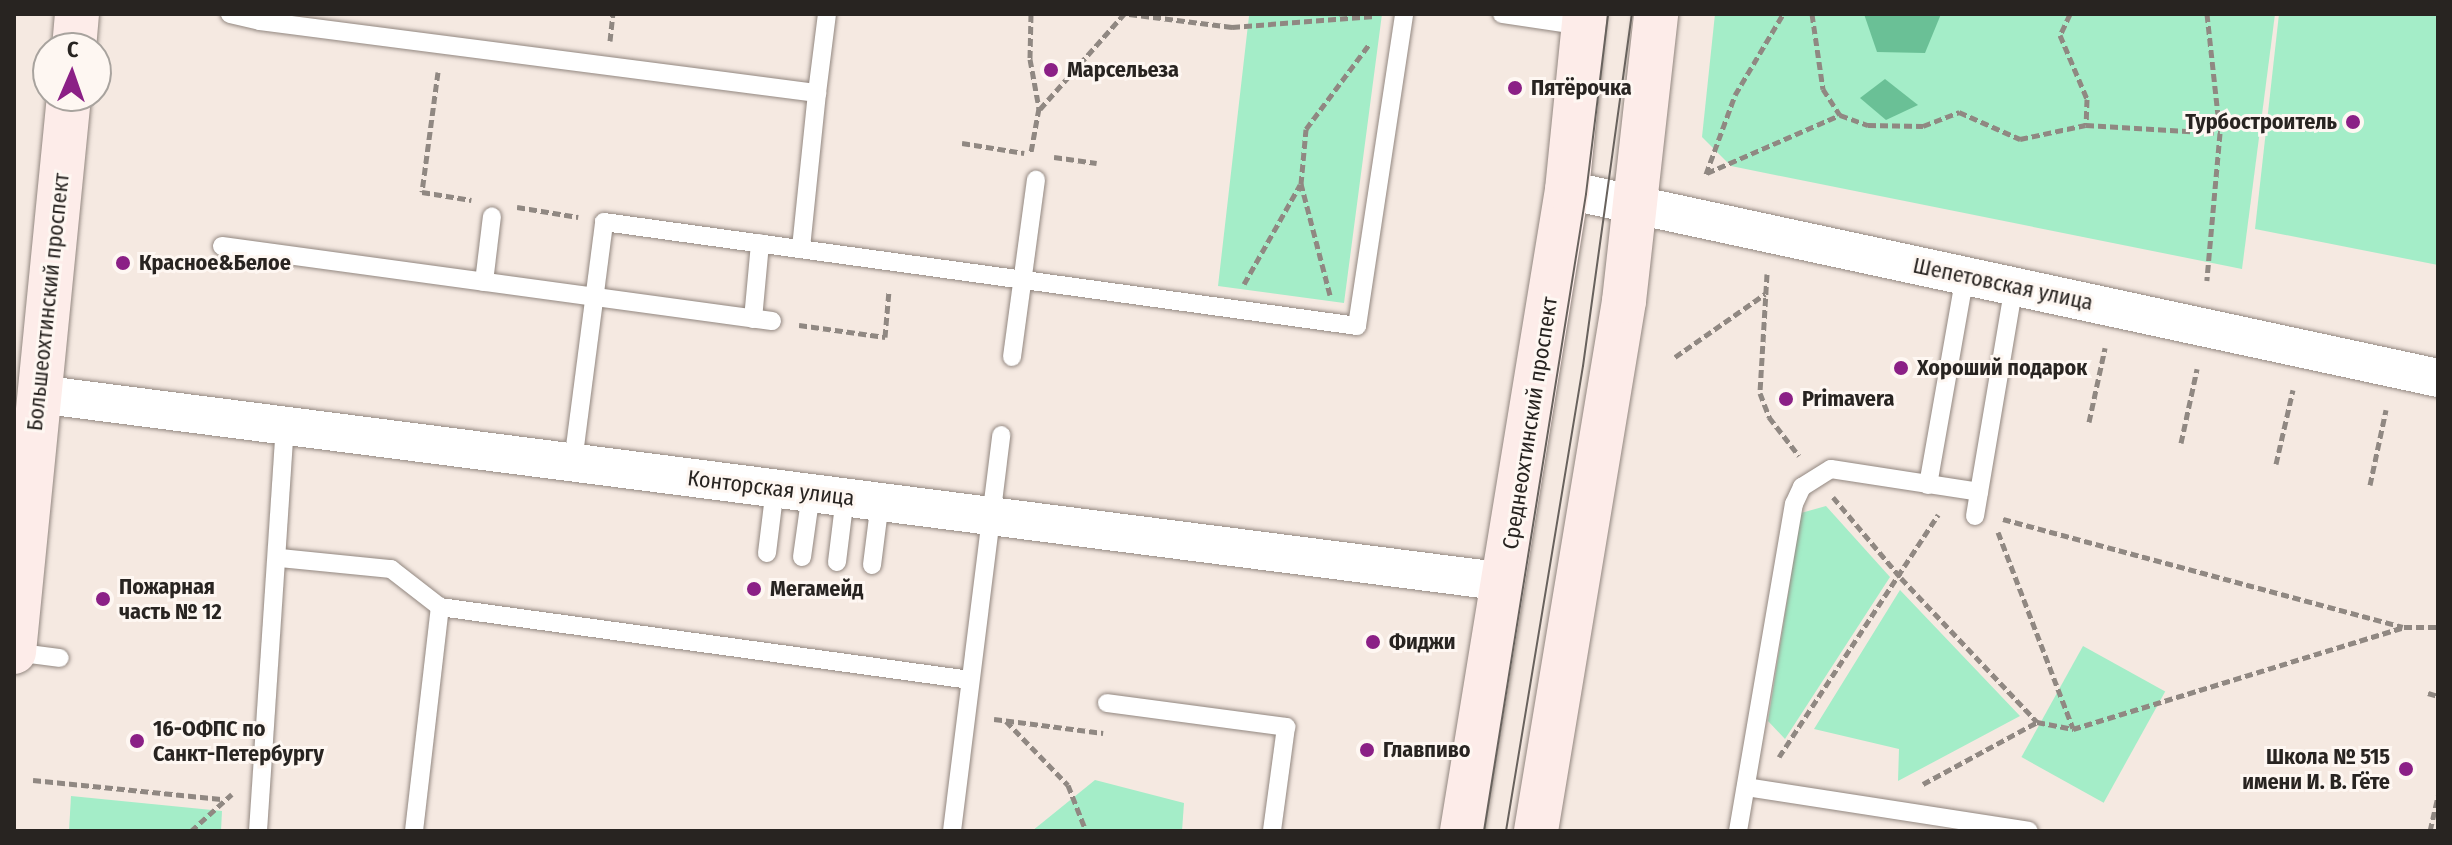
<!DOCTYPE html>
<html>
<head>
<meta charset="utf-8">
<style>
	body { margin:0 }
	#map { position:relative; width:2452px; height:845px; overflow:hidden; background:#f5e9e1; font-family:"Fira Sans Condensed",sans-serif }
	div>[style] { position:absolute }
	.green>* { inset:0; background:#a4edc8; transform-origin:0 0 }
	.forest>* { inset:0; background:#6ac096 }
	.path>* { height:5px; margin-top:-2.5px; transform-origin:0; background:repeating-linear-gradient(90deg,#908882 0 8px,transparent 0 12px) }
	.roads { filter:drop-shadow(0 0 2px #928780) drop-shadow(0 0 2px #928780) }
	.lane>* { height:18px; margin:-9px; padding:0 9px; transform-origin:9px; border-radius:9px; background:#fff }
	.street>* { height:38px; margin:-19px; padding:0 19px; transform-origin:19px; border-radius:19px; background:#fff }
	.secondary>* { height:44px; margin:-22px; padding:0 22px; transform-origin:22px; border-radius:22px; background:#fdece9 }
	.tram>* { height:2px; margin:-1px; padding:0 1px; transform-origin:1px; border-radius:1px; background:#68625d }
	.dots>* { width:22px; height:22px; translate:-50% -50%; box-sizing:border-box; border:4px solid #fef7f2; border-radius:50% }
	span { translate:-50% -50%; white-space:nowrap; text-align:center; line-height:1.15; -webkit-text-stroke:6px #fef7f2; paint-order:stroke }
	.poi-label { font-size:22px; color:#282421; font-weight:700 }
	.left { translate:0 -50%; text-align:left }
	.right { translate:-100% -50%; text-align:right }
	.street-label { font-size:22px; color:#282421 }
	.frame { position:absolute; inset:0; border:16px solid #282421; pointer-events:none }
	.north { position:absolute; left:32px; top:32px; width:80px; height:80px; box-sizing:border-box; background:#fef7f2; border:2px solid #a8a39e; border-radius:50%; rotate:2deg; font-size:22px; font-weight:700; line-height:32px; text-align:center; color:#282421 }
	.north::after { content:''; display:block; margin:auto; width:28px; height:36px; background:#8b2086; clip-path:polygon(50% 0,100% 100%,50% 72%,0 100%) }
</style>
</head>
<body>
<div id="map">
	<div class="green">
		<div style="clip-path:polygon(1236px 14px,1382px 14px,1344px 303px,1218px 286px,1249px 16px)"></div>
		<div style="clip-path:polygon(1715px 14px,2275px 14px,2242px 269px,1731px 166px,1702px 137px)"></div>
		<div style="clip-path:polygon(2279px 14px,2438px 14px,2438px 265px,2255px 229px)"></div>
		<div style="clip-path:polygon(1826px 506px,1890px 577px,1785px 739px,1768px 721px,1801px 513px)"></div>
		<div style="clip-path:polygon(1900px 590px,2020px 716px,1898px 781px,1899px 749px,1814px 729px)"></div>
		<div style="left:2083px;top:646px;width:94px;height:127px;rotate:29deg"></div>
		<div style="clip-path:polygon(1095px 780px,1184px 803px,1182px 831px,1032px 831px)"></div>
		<div style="clip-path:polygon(71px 796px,222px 811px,221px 831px,69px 831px)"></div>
	</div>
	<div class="forest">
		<div style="clip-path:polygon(1864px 14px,1941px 14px,1925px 53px,1877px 52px)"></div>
		<div style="clip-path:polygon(1885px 79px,1918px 105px,1886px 120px,1860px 98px)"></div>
	</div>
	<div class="path">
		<div style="left:1031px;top:14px;width:45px;rotate:91.3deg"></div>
		<div style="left:1030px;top:59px;width:50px;rotate:79.6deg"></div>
		<div style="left:1039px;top:108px;width:45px;rotate:100.3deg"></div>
		<div style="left:1129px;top:14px;width:104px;rotate:7.2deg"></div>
		<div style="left:1232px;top:27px;width:143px;rotate:-4.4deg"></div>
		<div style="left:1812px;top:14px;width:76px;rotate:81.7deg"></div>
		<div style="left:1823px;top:89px;width:31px;rotate:57deg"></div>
		<div style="left:1840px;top:115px;width:30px;rotate:20deg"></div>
		<div style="left:1868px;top:125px;width:55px;rotate:1deg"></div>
		<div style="left:1923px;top:126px;width:39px;rotate:-21deg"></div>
		<div style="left:1959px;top:112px;width:67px;rotate:23.9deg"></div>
		<div style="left:2020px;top:139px;width:67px;rotate:-12deg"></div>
		<div style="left:2086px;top:125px;width:134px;rotate:3.4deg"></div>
		<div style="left:2070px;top:14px;width:23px;rotate:115deg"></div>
		<div style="left:2060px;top:35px;width:69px;rotate:67.1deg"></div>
		<div style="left:2087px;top:99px;width:26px;rotate:92deg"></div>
		<div style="left:2207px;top:14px;width:120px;rotate:83.8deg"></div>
		<div style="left:2220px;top:133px;width:148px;rotate:95.1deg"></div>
		<div style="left:610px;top:41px;width:27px;rotate:-84deg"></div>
		<div style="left:438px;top:72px;width:121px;rotate:97.6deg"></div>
		<div style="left:422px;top:192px;width:50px;rotate:9.3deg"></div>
		<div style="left:1040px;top:109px;width:127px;rotate:-48.5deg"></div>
		<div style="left:962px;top:143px;width:63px;rotate:9.2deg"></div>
		<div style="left:1054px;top:157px;width:43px;rotate:7.9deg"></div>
		<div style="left:1707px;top:173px;width:145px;rotate:-23.6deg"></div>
		<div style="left:1706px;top:174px;width:84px;rotate:-69.8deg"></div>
		<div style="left:1735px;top:95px;width:94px;rotate:-59.3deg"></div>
		<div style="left:517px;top:207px;width:62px;rotate:9.3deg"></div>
		<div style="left:1767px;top:274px;width:119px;rotate:93.4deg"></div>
		<div style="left:1760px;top:393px;width:26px;rotate:69deg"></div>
		<div style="left:1769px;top:417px;width:49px;rotate:52.4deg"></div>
		<div style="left:1244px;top:284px;width:114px;rotate:-60.5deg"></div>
		<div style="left:1330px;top:295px;width:115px;rotate:-104.6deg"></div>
		<div style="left:1301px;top:184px;width:55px;rotate:-84.8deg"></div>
		<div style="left:1306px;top:129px;width:107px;rotate:-53.3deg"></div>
		<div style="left:799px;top:325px;width:87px;rotate:7.9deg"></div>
		<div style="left:885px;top:337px;width:47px;rotate:-85.1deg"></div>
		<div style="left:1675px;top:357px;width:110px;rotate:-35deg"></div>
		<div style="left:2089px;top:422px;width:76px;rotate:-77.8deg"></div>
		<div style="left:2181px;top:443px;width:76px;rotate:-77.8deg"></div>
		<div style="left:2276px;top:464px;width:76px;rotate:-77.1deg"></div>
		<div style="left:2370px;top:485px;width:77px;rotate:-78deg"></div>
		<div style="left:1833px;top:497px;width:106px;rotate:50deg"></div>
		<div style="left:1901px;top:578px;width:198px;rotate:46.6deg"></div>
		<div style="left:2003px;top:519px;width:414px;rotate:15.1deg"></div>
		<div style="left:1998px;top:532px;width:210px;rotate:69.1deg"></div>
		<div style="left:2428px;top:693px;width:10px;rotate:17deg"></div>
		<div style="left:994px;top:719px;width:110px;rotate:7.3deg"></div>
		<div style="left:1006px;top:721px;width:89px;rotate:45.9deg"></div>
		<div style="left:1068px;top:785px;width:49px;rotate:68.6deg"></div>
		<div style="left:1779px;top:757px;width:290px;rotate:-56.7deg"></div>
		<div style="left:33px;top:780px;width:189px;rotate:5.8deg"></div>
		<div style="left:1923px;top:784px;width:130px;rotate:-28.5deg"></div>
		<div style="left:2037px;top:722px;width:37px;rotate:11deg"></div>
		<div style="left:2073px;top:729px;width:346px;rotate:-17.1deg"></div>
		<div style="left:2404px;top:627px;width:34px"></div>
		<div style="left:191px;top:831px;width:55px;rotate:-42.1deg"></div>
		<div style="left:2430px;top:831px;width:36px;rotate:-77deg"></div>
	</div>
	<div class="roads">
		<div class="lane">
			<div style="left:230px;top:14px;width:31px;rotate:13deg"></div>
			<div style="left:260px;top:21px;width:7px;rotate:-90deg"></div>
			<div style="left:1502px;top:14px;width:82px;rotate:8.4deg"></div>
			<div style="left:260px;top:21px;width:562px;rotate:7.37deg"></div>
			<div style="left:817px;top:93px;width:157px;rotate:95.9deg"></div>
			<div style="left:817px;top:93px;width:80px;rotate:-82.8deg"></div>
			<div style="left:222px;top:246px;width:555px;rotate:7.77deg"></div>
			<div style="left:484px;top:282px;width:66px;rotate:-83.1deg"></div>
			<div style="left:753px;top:319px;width:76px;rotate:-84.7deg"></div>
			<div style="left:1012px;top:357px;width:179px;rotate:-82.3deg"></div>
			<div style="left:573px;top:462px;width:242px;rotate:-82.6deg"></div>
			<div style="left:604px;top:222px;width:760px;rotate:7.86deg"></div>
			<div style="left:1357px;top:326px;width:316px;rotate:-81.4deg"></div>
			<div style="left:1928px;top:485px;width:212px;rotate:-80deg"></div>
			<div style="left:1975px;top:516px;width:233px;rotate:-80.4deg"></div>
			<div style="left:767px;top:553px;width:65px;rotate:-83deg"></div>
			<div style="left:802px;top:557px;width:65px;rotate:-82deg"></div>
			<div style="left:280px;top:558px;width:112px;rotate:5.7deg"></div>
			<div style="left:391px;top:569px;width:62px;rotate:37.8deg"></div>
			<div style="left:440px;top:607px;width:535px;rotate:7.84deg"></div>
			<div style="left:837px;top:562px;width:65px;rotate:-83deg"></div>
			<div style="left:872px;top:565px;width:64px;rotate:-82.8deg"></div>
			<div style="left:14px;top:652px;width:46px;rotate:7.4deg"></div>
			<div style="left:1107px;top:703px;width:181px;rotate:7.6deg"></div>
			<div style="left:1286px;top:727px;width:105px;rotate:97.7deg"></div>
			<div style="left:1746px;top:787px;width:286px;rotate:8.8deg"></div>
			<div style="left:258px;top:831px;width:407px;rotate:-86.2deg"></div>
			<div style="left:414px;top:831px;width:226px;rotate:-83.4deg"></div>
			<div style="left:952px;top:831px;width:399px;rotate:-82.9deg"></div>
			<div style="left:1738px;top:831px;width:332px;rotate:-80.3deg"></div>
			<div style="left:1794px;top:504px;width:19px;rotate:-65deg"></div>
			<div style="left:1802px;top:487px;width:34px;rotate:-32deg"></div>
			<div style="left:1831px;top:469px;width:150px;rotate:8.8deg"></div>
		</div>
		<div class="street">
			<div style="left:1567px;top:190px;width:891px;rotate:12.18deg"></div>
			<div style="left:38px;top:394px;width:1479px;rotate:7.3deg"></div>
		</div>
		<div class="secondary">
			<div style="left:74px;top:48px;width:34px;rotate:-85deg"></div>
			<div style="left:14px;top:652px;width:559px;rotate:-84.35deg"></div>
			<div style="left:1462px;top:831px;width:650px;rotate:-80.7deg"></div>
			<div style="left:1567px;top:190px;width:177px;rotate:-84.2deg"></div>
			<div style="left:1536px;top:831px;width:537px;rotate:-80.57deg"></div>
			<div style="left:1624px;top:301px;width:289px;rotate:-83.6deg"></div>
		</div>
	</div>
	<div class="tram">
		<div style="left:1484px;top:831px;width:645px;rotate:-80.9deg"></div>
		<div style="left:1586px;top:194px;width:181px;rotate:-83deg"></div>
		<div style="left:1506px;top:831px;width:471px;rotate:-80.6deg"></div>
		<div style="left:1583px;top:366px;width:355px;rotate:-82.1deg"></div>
	</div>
	<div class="dots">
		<div style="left:1051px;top:70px;background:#8b2086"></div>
		<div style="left:1515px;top:88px;background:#8b2086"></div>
		<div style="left:2353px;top:122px;background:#8b2086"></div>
		<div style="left:123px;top:263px;background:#8b2086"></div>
		<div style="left:1901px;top:368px;background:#8b2086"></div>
		<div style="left:1786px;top:399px;background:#8b2086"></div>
		<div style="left:754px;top:589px;background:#8b2086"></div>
		<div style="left:103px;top:599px;background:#8b2086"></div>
		<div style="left:1373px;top:642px;background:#8b2086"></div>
		<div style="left:137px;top:741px;background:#8b2086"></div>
		<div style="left:1367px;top:750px;background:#8b2086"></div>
		<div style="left:2406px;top:769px;background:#8b2086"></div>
	</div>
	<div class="poi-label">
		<span class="left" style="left:1067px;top:70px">Марсельеза</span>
		<span class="left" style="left:1531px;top:88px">Пятёрочка</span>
		<span class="right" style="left:2337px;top:122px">Турбостроитель</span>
		<span class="left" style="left:139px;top:263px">Красное&amp;Белое</span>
		<span class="left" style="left:1917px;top:368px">Хороший подарок</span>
		<span class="left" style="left:1802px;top:399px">Primavera</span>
		<span class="left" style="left:119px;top:599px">Пожарная<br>часть № 12</span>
		<span class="left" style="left:770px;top:589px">Мегамейд</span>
		<span class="left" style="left:1389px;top:642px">Фиджи</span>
		<span class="left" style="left:153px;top:741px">16-ОФПС по<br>Санкт-Петербургу</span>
		<span class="left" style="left:1383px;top:750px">Главпиво</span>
		<span class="right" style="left:2390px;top:769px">Школа № 515<br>имени И. В. Гёте</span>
	</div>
	<div class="street-label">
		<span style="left:2003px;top:284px;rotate:12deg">Шепетовская улица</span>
		<span style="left:48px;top:302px;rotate:-84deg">Большеохтинский проспект</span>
		<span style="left:1530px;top:423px;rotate:-81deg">Среднеохтинский проспект</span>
		<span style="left:771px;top:488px;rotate:7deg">Конторская улица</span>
	</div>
	<div class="frame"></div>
	<div class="north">С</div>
</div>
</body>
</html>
